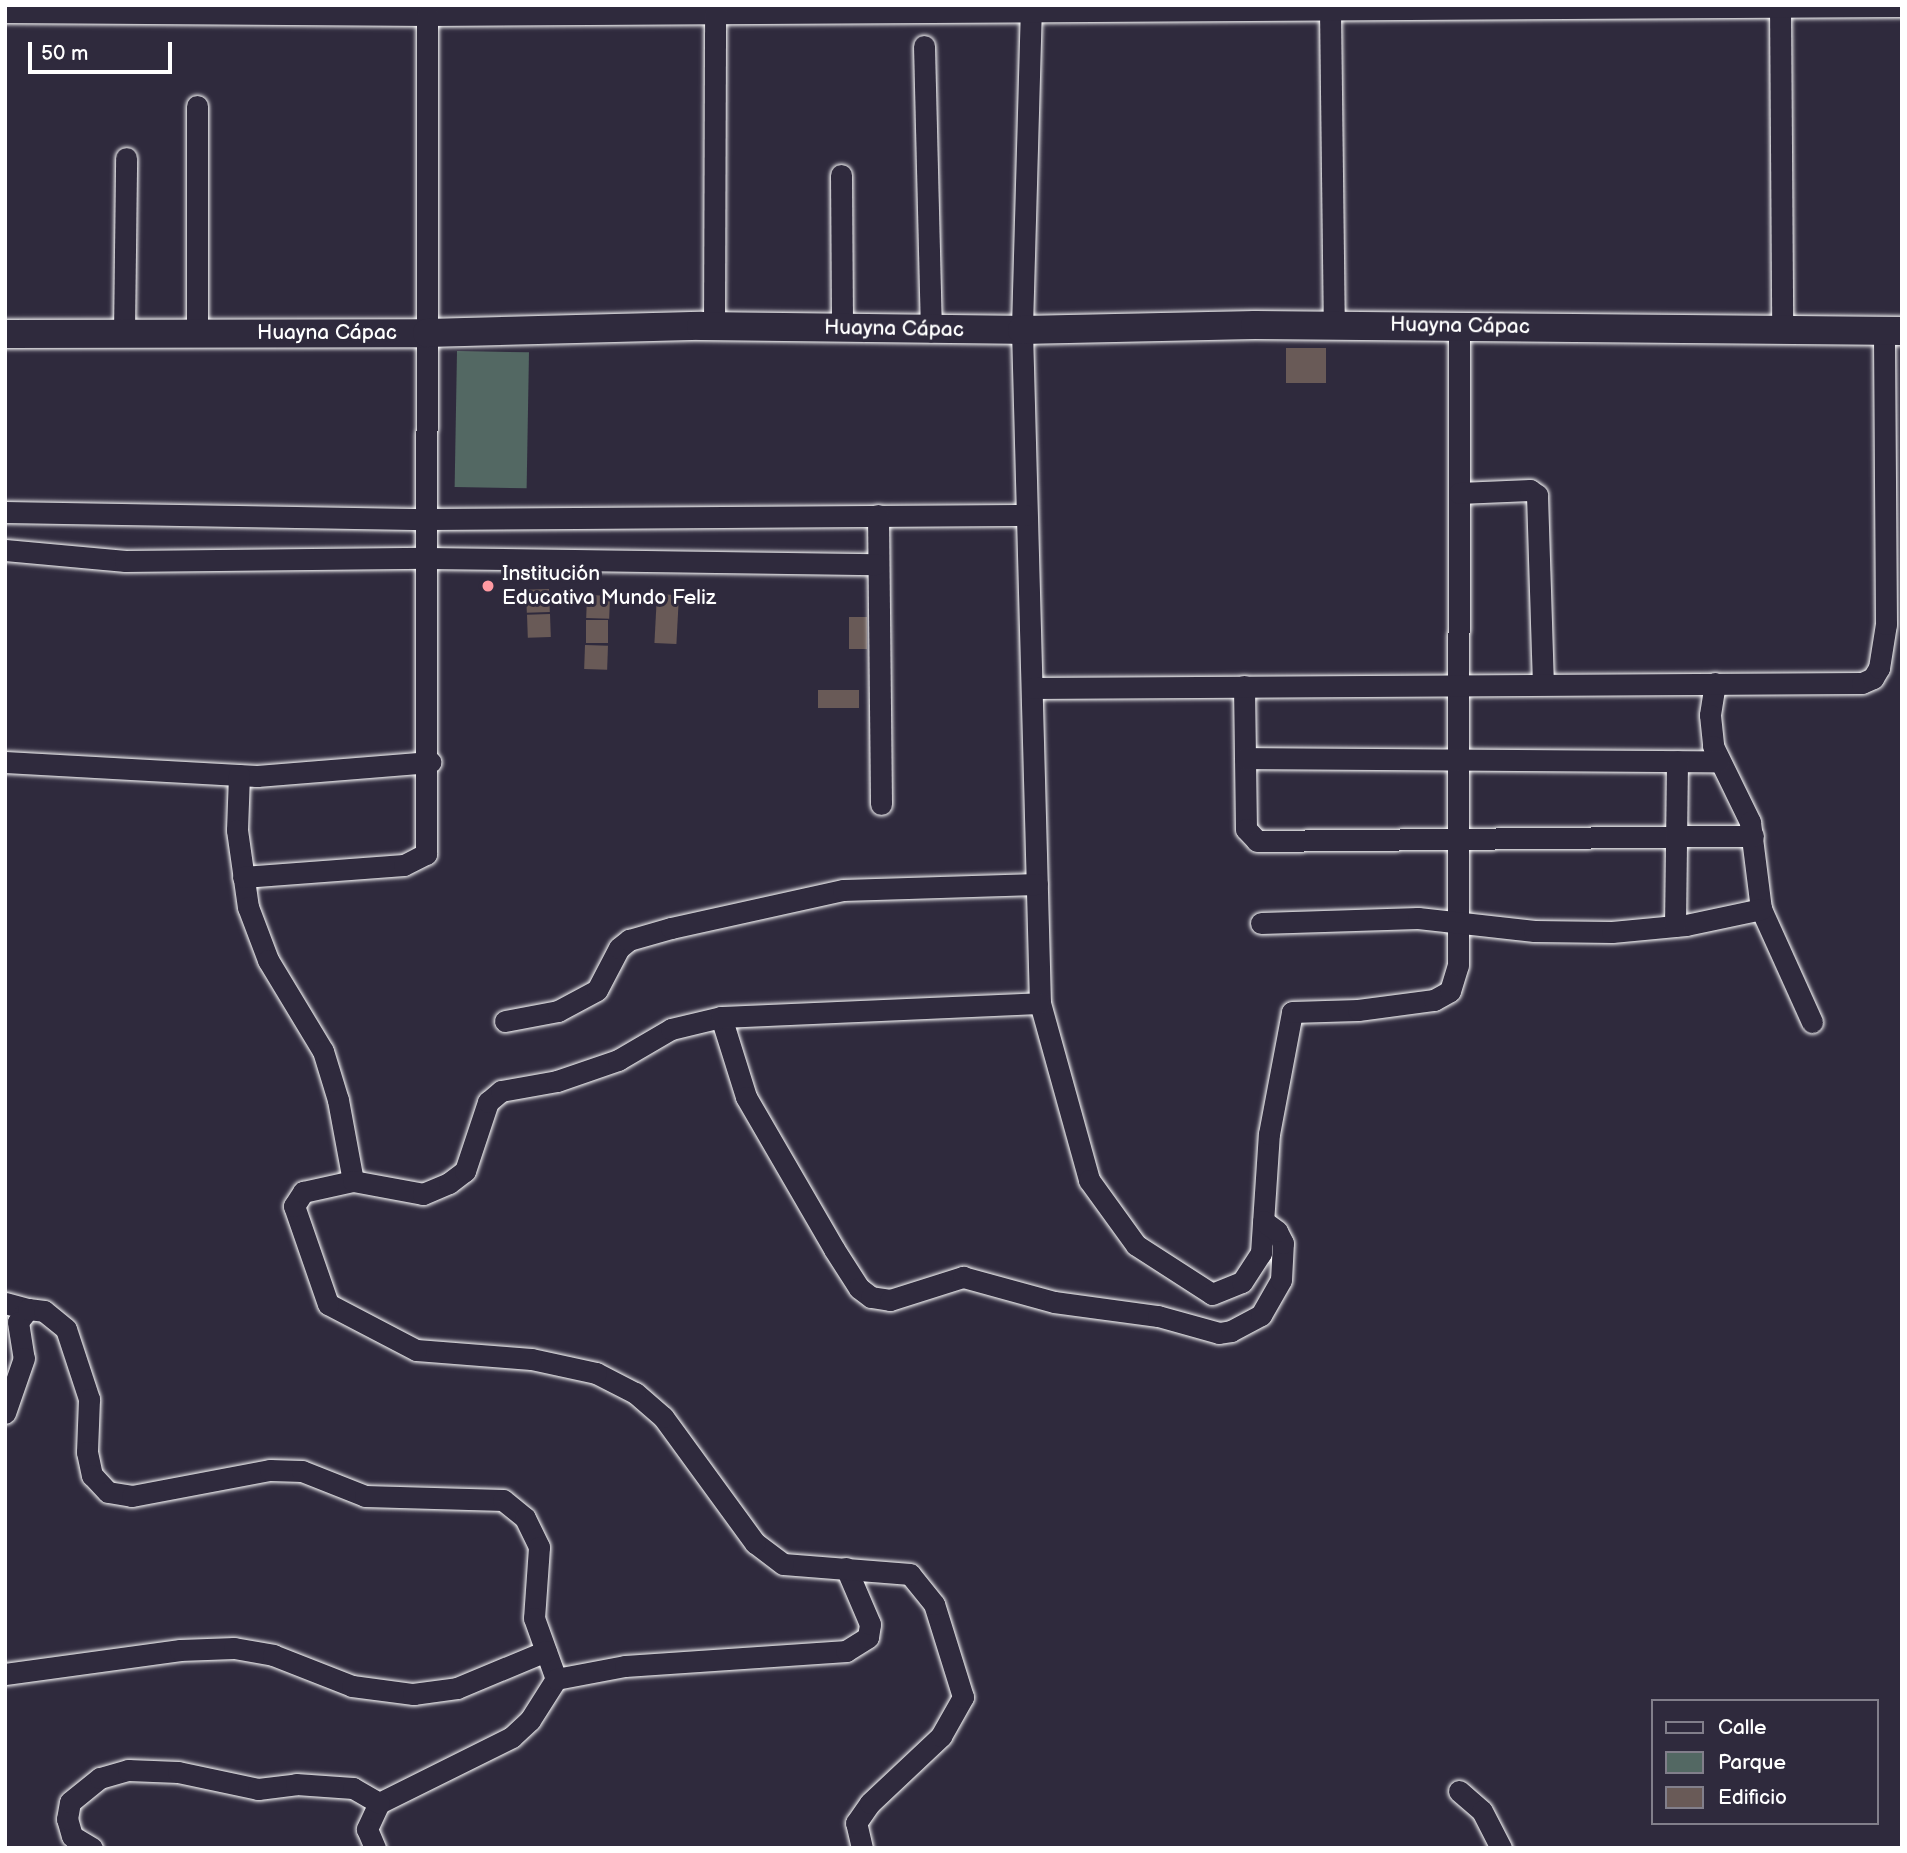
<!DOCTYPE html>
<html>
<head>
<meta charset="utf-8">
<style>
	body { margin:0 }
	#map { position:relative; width:1907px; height:1853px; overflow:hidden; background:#2f2a3d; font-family:"Balsamiq Sans",sans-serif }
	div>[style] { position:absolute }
	.green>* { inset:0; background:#536863; transform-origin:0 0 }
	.building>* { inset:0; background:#695a57; transform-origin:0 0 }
	.roads { filter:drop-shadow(0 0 2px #fff) drop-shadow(0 0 2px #fff) }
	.minor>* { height:21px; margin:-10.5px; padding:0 10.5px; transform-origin:10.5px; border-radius:10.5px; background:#2f2a3d }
	.tertiary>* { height:28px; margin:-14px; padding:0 14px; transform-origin:14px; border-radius:14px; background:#2f2a3d }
	.dots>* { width:19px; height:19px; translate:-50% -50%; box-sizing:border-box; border:4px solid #2f2a3d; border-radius:50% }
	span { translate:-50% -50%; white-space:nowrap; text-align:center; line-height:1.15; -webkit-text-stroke:6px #2f2a3d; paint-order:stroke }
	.street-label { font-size:21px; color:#fff }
	.poi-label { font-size:21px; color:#fff }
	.left { translate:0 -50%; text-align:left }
	.frame { position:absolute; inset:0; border:7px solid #fff; pointer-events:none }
	.legend { position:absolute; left:1651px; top:1699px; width:228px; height:126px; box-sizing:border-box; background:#2f2a3d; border:2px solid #827f8b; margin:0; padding:9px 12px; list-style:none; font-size:21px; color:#fff }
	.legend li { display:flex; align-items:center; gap:14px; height:35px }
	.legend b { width:35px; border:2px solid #827f8b }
	.scale { position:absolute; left:28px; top:42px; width:144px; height:32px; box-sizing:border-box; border:4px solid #fff; border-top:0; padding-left:9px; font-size:21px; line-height:24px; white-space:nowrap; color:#fff; -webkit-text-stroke:5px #2f2a3d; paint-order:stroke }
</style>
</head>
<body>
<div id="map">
	<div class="green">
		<div style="left:457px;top:351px;width:72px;height:136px;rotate:1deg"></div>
	</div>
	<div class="building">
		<div style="left:1326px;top:348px;width:35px;height:40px;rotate:90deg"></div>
		<div style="left:549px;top:589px;width:23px;height:23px;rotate:88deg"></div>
		<div style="left:657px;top:594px;width:22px;height:49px;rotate:3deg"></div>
		<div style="left:587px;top:595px;width:23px;height:23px;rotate:2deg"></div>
		<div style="left:550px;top:614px;width:23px;height:23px;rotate:88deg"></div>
		<div style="left:849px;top:617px;width:18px;height:32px"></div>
		<div style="left:586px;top:620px;width:22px;height:23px"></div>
		<div style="left:585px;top:645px;width:23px;height:24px;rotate:2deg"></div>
		<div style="left:818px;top:690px;width:41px;height:18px"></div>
	</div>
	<div class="roads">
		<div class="minor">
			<div style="left:1031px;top:5px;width:325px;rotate:91.6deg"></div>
			<div style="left:1022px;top:330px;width:673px;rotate:88.47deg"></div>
			<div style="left:1040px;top:1003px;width:184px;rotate:74.5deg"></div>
			<div style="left:1089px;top:1180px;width:80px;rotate:54.1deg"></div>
			<div style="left:1136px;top:1245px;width:90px;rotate:32.8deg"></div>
			<div style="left:1212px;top:1294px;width:32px;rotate:-22deg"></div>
			<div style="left:1242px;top:1282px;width:35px;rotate:-57deg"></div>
			<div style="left:1261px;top:1253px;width:119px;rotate:-86.2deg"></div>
			<div style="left:1269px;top:1134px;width:124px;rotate:-79.3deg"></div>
			<div style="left:1292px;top:1012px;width:66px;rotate:-1.7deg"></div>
			<div style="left:1358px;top:1010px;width:77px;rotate:-7.5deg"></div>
			<div style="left:1434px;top:1000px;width:18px;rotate:-29deg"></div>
			<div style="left:1450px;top:991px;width:27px;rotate:-73deg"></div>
			<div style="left:1458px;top:965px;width:640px;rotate:-89.91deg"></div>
			<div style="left:1780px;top:5px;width:327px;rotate:89.6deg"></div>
			<div style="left:1330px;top:10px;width:315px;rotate:89.3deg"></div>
			<div style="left:5px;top:12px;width:422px;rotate:0.4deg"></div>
			<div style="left:427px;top:15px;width:1475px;rotate:-0.35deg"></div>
			<div style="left:924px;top:46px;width:283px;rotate:88.6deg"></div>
			<div style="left:197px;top:106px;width:227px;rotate:90deg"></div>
			<div style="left:841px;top:175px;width:153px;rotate:89.6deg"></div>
			<div style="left:714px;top:327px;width:314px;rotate:-89.8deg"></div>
			<div style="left:124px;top:333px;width:175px;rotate:-89.3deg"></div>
			<div style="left:1459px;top:493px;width:71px;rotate:-2.4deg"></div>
			<div style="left:1530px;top:490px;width:9px;rotate:36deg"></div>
			<div style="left:1537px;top:495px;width:189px;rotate:88.2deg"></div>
			<div style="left:5px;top:512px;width:422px;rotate:1deg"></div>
			<div style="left:427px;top:519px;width:598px;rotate:-0.38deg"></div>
			<div style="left:878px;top:515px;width:289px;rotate:89.4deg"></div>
			<div style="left:5px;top:550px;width:121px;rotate:5.2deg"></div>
			<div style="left:125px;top:561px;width:303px;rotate:-0.6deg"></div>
			<div style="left:428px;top:558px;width:448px;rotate:0.8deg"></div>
			<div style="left:1715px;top:683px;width:32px;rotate:99deg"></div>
			<div style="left:1710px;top:715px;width:31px;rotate:84deg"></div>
			<div style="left:1713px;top:746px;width:85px;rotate:64deg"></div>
			<div style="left:1750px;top:822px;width:88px;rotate:82.8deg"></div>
			<div style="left:1761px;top:909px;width:124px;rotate:65.7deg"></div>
			<div style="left:1244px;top:686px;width:143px;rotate:89.2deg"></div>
			<div style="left:1246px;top:829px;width:16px;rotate:47deg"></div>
			<div style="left:1257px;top:841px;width:496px;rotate:-0.6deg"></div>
			<div style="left:1032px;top:688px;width:830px;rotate:-0.35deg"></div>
			<div style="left:1862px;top:683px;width:12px;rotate:-24deg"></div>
			<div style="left:1873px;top:678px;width:12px;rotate:-59deg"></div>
			<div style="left:1879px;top:668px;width:45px;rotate:-81deg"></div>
			<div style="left:1886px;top:624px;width:293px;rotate:-90.4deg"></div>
			<div style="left:1245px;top:758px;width:474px;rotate:0.4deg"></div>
			<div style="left:5px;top:762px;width:252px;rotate:3.2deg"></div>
			<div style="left:257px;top:776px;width:174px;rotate:-4.6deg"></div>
			<div style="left:239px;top:775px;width:55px;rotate:92.1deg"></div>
			<div style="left:237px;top:830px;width:78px;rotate:81.9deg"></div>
			<div style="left:248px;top:907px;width:57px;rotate:69.3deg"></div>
			<div style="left:268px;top:960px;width:106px;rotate:58.9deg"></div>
			<div style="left:323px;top:1051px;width:51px;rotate:73deg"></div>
			<div style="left:338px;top:1100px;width:82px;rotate:79.5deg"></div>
			<div style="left:243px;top:877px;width:161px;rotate:-4.3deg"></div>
			<div style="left:404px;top:865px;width:25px;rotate:-27deg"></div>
			<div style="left:426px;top:854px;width:839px;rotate:-89.93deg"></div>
			<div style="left:1261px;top:923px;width:157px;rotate:-1.8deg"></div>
			<div style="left:1418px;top:918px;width:117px;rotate:6.4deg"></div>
			<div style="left:1534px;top:931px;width:78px;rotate:0.7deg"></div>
			<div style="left:1612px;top:932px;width:74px;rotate:-5.4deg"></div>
			<div style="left:1686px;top:925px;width:77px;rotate:-12deg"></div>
			<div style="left:1675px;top:926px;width:165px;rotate:-89.3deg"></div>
			<div style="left:721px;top:1017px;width:84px;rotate:72.6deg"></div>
			<div style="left:746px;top:1097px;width:176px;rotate:59.9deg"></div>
			<div style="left:834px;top:1249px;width:46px;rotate:57.3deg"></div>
			<div style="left:859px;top:1288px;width:15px;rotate:37deg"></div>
			<div style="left:871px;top:1297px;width:19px;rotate:9deg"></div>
			<div style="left:890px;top:1300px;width:77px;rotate:-17.5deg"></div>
			<div style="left:963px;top:1277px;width:94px;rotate:15.4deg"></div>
			<div style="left:1054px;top:1302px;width:105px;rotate:7.7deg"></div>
			<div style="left:1158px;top:1316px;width:63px;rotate:15.6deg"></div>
			<div style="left:1219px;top:1333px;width:12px;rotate:-9deg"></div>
			<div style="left:1231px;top:1331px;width:34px;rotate:-28deg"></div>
			<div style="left:1261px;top:1315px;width:40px;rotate:-60.3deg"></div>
			<div style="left:1281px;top:1280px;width:37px;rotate:-87deg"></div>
			<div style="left:1283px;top:1243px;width:13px;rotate:-117deg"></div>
			<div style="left:1277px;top:1231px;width:17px;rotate:-144deg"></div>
			<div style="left:505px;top:1021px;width:54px;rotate:-10.7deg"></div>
			<div style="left:558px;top:1011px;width:44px;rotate:-28.3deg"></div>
			<div style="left:597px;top:990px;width:47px;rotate:-62.4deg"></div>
			<div style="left:619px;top:948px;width:13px;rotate:-39deg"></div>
			<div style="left:629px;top:940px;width:44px;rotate:-15.9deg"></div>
			<div style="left:671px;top:928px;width:176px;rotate:-12.5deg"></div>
			<div style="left:843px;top:890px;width:194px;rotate:-1.8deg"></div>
			<div style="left:5px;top:1303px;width:24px;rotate:15deg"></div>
			<div style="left:28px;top:1309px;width:16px;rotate:128deg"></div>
			<div style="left:18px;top:1322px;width:36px;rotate:81deg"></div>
			<div style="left:24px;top:1358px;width:58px;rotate:109.1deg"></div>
			<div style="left:28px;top:1309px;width:16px;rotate:7deg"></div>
			<div style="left:44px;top:1311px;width:28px;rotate:39deg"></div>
			<div style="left:66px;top:1329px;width:74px;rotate:71.8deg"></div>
			<div style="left:89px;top:1399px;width:53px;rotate:92.2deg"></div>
			<div style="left:87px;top:1452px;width:24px;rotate:78deg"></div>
			<div style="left:92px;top:1475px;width:23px;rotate:47deg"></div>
			<div style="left:108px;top:1492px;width:24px;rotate:9deg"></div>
			<div style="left:132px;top:1496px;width:140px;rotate:-10.7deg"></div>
			<div style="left:270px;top:1470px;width:32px;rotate:2deg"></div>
			<div style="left:302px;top:1471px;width:68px;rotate:21.6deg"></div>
			<div style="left:365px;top:1496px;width:138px;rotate:1.7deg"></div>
			<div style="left:503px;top:1500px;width:28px;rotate:39deg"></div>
			<div style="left:525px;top:1518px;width:32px;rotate:64deg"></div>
			<div style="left:539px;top:1547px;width:71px;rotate:94deg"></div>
			<div style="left:534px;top:1618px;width:65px;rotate:70.2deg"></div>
			<div style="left:556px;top:1679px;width:49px;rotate:122.4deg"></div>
			<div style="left:530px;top:1720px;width:25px;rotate:137deg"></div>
			<div style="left:512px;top:1737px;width:148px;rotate:153.6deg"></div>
			<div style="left:379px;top:1803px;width:29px;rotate:115deg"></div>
			<div style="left:367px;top:1829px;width:21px;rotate:67deg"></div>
			<div style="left:5px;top:1674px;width:177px;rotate:-7.8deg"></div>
			<div style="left:180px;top:1650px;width:54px;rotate:-2.1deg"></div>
			<div style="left:234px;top:1648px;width:40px;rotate:10deg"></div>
			<div style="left:273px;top:1655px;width:85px;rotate:21.4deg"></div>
			<div style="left:352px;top:1686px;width:62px;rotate:7.5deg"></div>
			<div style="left:413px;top:1694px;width:44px;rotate:-7.8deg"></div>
			<div style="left:457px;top:1688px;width:96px;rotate:-22.6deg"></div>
			<div style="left:556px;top:1679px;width:70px;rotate:-10.7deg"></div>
			<div style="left:625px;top:1666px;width:222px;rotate:-3.9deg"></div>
			<div style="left:846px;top:1651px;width:26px;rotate:-32deg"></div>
			<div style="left:868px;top:1637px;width:13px;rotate:-81deg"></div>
			<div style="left:870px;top:1624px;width:61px;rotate:-113.2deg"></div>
			<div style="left:1459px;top:1791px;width:30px;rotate:41deg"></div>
			<div style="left:1482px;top:1811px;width:42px;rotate:62.8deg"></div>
			<div style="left:92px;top:1848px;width:23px;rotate:-149deg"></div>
			<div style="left:72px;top:1836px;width:18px;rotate:-106deg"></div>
			<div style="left:67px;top:1819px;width:17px;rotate:-80deg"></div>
			<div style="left:70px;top:1802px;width:38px;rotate:-39deg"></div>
			<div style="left:100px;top:1778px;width:29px;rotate:-16deg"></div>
			<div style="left:128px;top:1770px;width:50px;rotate:2.3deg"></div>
			<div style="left:178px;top:1772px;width:82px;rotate:12deg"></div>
			<div style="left:258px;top:1789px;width:38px;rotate:-7deg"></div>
			<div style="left:296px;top:1784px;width:57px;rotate:4deg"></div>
			<div style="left:353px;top:1788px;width:30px;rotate:30deg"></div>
			<div style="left:862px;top:1848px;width:26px;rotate:-103deg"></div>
			<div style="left:856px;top:1823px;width:24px;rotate:-55deg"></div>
			<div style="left:870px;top:1803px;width:98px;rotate:-43.3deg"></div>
			<div style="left:941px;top:1736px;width:45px;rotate:-60.6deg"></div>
			<div style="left:963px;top:1697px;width:97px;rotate:-107.3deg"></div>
			<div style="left:934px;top:1604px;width:38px;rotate:-129deg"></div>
			<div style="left:910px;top:1574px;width:127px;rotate:-175.5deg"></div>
			<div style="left:783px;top:1564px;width:35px;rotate:-143deg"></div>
			<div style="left:755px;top:1543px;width:156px;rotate:-126.1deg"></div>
			<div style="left:663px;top:1417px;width:37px;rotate:-139deg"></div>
			<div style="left:635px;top:1393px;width:44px;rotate:-152.9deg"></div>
			<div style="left:596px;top:1373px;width:66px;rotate:-167.8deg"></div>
			<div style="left:531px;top:1359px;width:115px;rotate:-175.5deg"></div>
			<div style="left:416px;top:1350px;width:99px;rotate:-152.4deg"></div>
			<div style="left:328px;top:1304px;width:104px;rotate:-109.1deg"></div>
			<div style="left:294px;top:1206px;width:17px;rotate:-57deg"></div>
			<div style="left:303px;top:1192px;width:51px;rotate:-12.4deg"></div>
			<div style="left:353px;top:1181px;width:71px;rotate:10.5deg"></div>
			<div style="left:423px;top:1194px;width:28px;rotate:-23deg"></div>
			<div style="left:449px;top:1183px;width:20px;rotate:-37deg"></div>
			<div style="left:465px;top:1171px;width:73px;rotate:-71.6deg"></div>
			<div style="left:488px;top:1102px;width:17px;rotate:-40deg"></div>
			<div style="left:501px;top:1091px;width:57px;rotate:-10.1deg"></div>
			<div style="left:557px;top:1081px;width:65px;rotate:-19deg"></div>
			<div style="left:618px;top:1060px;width:61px;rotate:-30.3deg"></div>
			<div style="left:671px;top:1029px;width:51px;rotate:-13.5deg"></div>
			<div style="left:721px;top:1017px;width:319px;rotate:-2.5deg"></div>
		</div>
		<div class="tertiary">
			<div style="left:5px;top:334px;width:422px;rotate:-0.1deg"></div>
			<div style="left:427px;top:333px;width:274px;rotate:-1.5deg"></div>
			<div style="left:701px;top:326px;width:321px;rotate:0.7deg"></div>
			<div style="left:1022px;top:330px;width:233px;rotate:-1.2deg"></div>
			<div style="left:1255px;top:325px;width:647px;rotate:0.53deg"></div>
		</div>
	</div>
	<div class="dots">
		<div style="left:488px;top:586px;background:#ff9aa2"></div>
	</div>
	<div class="street-label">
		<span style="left:1460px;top:326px;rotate:1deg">Huayna Cápac</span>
		<span style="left:894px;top:329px;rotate:1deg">Huayna Cápac</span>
		<span style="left:327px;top:333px">Huayna Cápac</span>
	</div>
	<div class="poi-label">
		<span class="left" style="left:502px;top:586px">Institución<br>Educativa Mundo Feliz</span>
	</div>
	<div class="frame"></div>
	<ul class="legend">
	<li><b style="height:9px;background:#2f2a3d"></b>Calle</li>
	<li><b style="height:19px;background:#536863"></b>Parque</li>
	<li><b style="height:19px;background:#695a57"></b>Edificio</li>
	</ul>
	<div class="scale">50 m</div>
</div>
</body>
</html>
